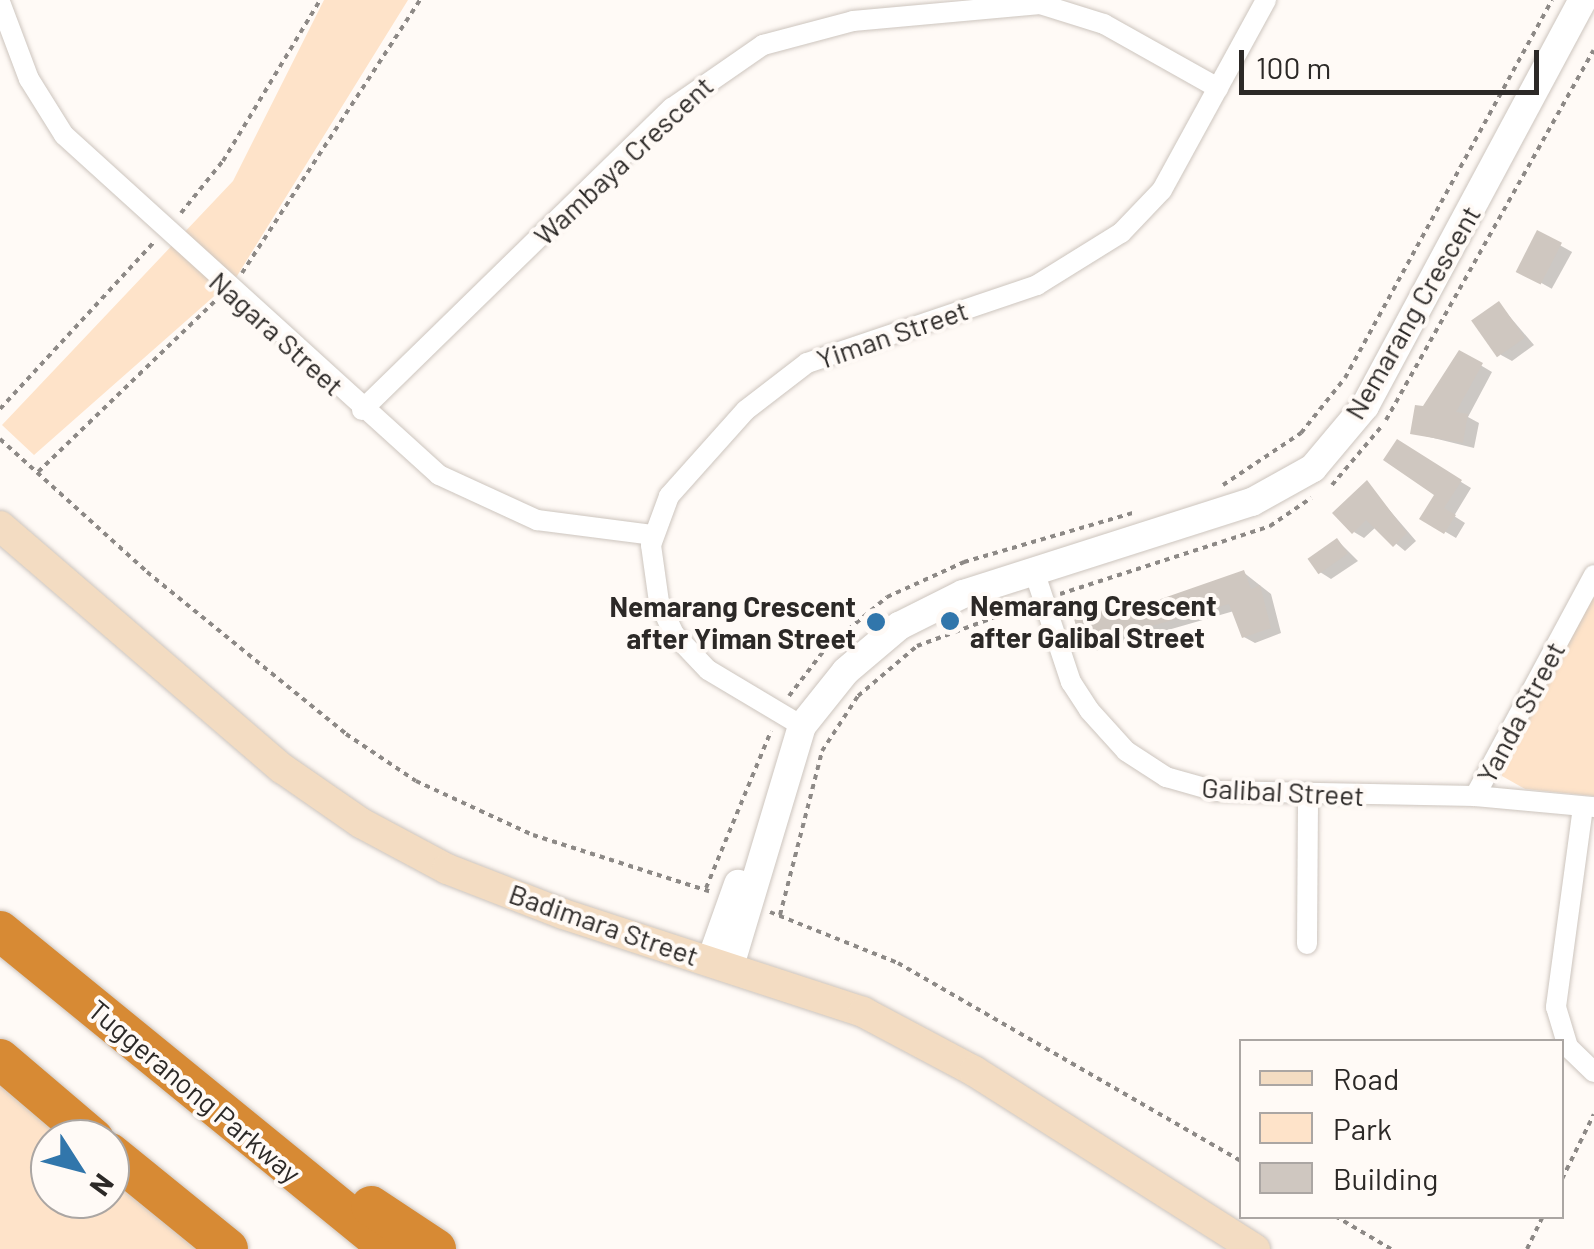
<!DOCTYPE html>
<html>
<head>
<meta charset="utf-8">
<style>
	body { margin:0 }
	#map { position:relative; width:1594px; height:1249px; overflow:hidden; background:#fffaf6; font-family:Barlow,sans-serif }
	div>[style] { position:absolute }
	.green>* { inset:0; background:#fee3c9 }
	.shadow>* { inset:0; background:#0003; transform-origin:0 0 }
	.building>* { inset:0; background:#cfc7c0; transform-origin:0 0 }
	.path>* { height:4px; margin-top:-2px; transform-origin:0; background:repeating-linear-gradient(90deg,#8d8986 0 5px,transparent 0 10px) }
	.roads { filter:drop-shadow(0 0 2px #cdc5be) drop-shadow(0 0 2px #cdc5be) }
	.minor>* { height:20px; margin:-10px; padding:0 10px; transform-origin:10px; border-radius:10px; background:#fff }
	.tertiary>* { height:28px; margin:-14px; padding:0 14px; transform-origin:14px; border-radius:14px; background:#fff }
	.secondary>* { height:30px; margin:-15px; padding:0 15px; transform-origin:15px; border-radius:15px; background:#f3dcc2 }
	.motorway>* { height:40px; margin:-20px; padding:0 20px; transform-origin:20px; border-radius:20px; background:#d78a34 }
	.dots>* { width:28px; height:28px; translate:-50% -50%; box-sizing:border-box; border:5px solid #fffaf6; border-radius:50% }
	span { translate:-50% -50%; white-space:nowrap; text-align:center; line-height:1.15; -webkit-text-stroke:8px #fffaf6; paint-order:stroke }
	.street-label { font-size:28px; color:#2c2927 }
	.poi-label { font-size:28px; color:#2c2927; font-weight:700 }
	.left { translate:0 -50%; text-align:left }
	.right { translate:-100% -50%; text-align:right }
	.legend { position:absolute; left:1239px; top:1039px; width:325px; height:180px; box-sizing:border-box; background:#fffaf6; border:2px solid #aba6a3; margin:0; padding:12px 18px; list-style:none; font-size:30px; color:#2c2927 }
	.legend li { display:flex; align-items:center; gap:20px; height:50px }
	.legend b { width:50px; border:2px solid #aba6a3 }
	.north { position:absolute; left:30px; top:1119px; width:100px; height:100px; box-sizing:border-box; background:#fffaf6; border:2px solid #aba6a3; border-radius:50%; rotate:126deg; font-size:28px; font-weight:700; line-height:40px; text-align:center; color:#2c2927 }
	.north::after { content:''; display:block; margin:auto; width:35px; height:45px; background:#3176ab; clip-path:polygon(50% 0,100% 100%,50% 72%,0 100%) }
	.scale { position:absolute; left:1239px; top:50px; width:300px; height:45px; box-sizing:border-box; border:5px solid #2c2927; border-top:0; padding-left:12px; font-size:30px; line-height:35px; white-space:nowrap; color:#2c2927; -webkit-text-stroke:8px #fffaf6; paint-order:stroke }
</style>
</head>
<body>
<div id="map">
	<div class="green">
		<div style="clip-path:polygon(324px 0,408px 0,237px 276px,34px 455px,2px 425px,233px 181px)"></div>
		<div style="clip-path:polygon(1594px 584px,1594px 796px,1525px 789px,1502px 776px,1501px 758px)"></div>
		<div style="clip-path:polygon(0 1063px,87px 1139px,50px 1139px,50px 1199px,110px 1199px,110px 1159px,214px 1249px,0 1249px)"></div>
	</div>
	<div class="shadow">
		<div style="left:1538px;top:233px;width:39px;height:42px;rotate:29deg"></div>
		<div style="clip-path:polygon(1499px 304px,1534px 345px,1512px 361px,1501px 355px)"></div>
		<div style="clip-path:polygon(1460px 353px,1492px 372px,1468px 417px,1479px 423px,1474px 448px,1413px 433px)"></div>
		<div style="clip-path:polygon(1397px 443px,1471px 488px,1454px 516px,1465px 523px,1456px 538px,1422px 518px,1438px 494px)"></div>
		<div style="clip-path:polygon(1367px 484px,1416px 541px,1405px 551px,1376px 527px,1364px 538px,1354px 532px)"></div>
		<div style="clip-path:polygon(1338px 541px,1358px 561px,1331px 579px,1320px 572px)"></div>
		<div style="clip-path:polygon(1243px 572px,1271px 594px,1281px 633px,1255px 643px,1244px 637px,1234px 611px,1095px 651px,1084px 645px,1132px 604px,1141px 609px)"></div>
	</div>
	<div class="building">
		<div style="left:1537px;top:230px;width:28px;height:47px;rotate:27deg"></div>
		<div style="left:1499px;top:301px;width:45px;height:34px;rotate:55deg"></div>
		<div style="clip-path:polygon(1459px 350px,1483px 363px,1456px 412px,1468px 414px,1463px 443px,1410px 434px,1415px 405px,1423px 406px)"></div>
		<div style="clip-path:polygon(1397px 439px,1462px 480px,1444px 508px,1456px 515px,1444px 534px,1419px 519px,1434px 495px,1383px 460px)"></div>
		<div style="clip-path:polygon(1367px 480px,1407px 533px,1393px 547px,1366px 520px,1352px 534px,1332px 513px)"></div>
		<div style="left:1337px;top:538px;width:19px;height:36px;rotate:55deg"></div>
		<div style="clip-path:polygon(1244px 570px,1251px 589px,1260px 585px,1271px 628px,1242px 638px,1229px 604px,1082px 646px,1074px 619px,1132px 601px,1135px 608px)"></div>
	</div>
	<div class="path">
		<div style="left:181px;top:213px;width:67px;rotate:-51.1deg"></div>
		<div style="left:223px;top:161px;width:188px;rotate:-58.9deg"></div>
		<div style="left:242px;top:273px;width:326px;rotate:-56.9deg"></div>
		<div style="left:0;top:409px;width:227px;rotate:-47.3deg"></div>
		<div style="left:1386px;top:420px;width:424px;rotate:-60.7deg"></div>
		<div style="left:0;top:439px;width:198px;rotate:42.1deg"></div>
		<div style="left:147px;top:572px;width:257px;rotate:39.1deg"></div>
		<div style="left:346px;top:734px;width:84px;rotate:33.9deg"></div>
		<div style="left:416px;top:781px;width:129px;rotate:24.8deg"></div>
		<div style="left:533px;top:835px;width:185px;rotate:17.7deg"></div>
		<div style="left:38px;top:472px;width:250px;rotate:-44deg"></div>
		<div style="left:1223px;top:485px;width:94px;rotate:-33.7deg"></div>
		<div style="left:1301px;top:433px;width:70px;rotate:-51.3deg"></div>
		<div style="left:1345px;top:378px;width:431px;rotate:-61.3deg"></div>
		<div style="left:1332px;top:485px;width:76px;rotate:-49.8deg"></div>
		<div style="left:1060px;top:594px;width:221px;rotate:-17.9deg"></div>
		<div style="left:1270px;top:526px;width:50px;rotate:-34.3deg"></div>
		<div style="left:789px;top:696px;width:59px;rotate:-52.5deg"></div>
		<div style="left:825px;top:649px;width:81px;rotate:-40deg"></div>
		<div style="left:887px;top:597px;width:85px;rotate:-24.4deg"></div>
		<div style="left:964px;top:562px;width:176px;rotate:-16.2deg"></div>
		<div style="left:706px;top:888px;width:170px;rotate:-67.5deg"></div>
		<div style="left:770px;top:912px;width:138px;rotate:21.7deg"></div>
		<div style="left:898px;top:963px;width:397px;rotate:30deg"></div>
		<div style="left:780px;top:915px;width:169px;rotate:-75.6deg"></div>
		<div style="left:822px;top:751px;width:66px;rotate:-56.8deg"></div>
		<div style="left:858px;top:696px;width:77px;rotate:-40.3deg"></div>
		<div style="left:917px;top:646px;width:118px;rotate:-20.3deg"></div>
		<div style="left:1562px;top:1179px;width:72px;rotate:-63.8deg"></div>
		<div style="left:1335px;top:1216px;width:65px;rotate:30.5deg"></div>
		<div style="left:1527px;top:1249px;width:37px;rotate:-64deg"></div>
	</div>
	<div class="roads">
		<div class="minor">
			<div style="left:0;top:2px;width:82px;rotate:69.4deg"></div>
			<div style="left:29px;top:79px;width:66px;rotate:58deg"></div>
			<div style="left:64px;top:135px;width:506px;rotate:42.2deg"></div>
			<div style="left:439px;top:475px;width:108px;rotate:24.7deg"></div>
			<div style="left:537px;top:520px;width:116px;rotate:7.4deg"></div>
			<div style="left:362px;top:410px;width:433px;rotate:-44.3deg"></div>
			<div style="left:672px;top:108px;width:111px;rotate:-34.7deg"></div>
			<div style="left:763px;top:45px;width:93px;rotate:-14.9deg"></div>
			<div style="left:853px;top:21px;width:188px;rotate:-5.2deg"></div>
			<div style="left:1040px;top:4px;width:67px;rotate:17.4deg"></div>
			<div style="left:1104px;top:24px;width:131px;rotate:29.3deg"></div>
			<div style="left:1034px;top:571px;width:117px;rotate:71.6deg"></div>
			<div style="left:1071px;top:682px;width:33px;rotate:57deg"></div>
			<div style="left:1089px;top:710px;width:55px;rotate:47.9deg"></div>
			<div style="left:1126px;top:751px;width:48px;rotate:33deg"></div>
			<div style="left:1166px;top:777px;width:51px;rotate:15.9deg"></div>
			<div style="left:1215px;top:791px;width:260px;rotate:1.1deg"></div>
			<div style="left:1475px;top:796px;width:120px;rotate:5.3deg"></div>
			<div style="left:802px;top:726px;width:109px;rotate:-149.2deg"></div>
			<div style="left:708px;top:670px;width:50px;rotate:-133.4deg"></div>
			<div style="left:674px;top:634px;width:35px;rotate:-115deg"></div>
			<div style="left:659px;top:602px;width:58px;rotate:-98deg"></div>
			<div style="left:651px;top:545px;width:52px;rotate:-69.8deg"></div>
			<div style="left:669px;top:496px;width:115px;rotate:-48.2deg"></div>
			<div style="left:746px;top:410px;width:77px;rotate:-37.6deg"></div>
			<div style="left:807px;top:363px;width:243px;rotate:-18.7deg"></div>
			<div style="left:1037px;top:285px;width:99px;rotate:-31.8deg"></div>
			<div style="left:1121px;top:233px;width:59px;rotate:-46.4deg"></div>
			<div style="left:1162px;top:190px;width:217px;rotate:-61.3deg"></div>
			<div style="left:1475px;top:796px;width:251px;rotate:-61.7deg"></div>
			<div style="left:1583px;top:807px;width:202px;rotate:97.7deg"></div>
			<div style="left:1556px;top:1007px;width:42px;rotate:73.3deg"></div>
			<div style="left:1568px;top:1047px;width:36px;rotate:44deg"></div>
			<div style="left:1307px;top:944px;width:148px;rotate:-89.6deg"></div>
		</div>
		<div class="tertiary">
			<div style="left:711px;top:960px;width:81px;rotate:-70.4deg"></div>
			<div style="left:730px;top:966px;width:251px;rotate:-73.3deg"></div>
			<div style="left:802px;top:726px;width:70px;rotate:-51.3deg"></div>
			<div style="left:846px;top:671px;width:70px;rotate:-40.3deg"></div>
			<div style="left:899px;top:626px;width:72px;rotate:-26.6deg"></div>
			<div style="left:963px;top:594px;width:303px;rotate:-17.7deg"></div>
			<div style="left:1252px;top:502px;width:70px;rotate:-29.1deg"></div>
			<div style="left:1313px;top:468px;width:81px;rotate:-50deg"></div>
			<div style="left:1365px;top:406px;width:461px;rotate:-61.8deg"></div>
		</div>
		<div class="secondary">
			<div style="left:0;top:526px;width:373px;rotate:40.7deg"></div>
			<div style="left:283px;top:769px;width:95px;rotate:34.7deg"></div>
			<div style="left:361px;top:823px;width:98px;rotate:28.1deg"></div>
			<div style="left:447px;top:869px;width:124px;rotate:21.2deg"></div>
			<div style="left:563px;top:914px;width:316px;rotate:18.1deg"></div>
			<div style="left:863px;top:1012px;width:126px;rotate:28deg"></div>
			<div style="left:974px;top:1071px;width:333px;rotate:32.4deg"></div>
		</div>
		<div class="motorway">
			<div style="left:0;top:931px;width:503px;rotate:39.19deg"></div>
			<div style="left:0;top:1059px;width:123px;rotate:40.4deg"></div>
			<div style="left:110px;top:1153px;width:152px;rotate:39.1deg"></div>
			<div style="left:371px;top:1206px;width:78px;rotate:33.5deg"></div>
		</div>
	</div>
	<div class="dots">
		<div style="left:950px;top:621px;background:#3176ab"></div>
		<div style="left:876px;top:622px;background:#3176ab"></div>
	</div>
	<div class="street-label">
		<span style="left:623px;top:160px;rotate:-43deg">Wambaya Crescent</span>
		<span style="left:1412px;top:312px;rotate:-60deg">Nemarang Crescent</span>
		<span style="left:277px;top:333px;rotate:42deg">Nagara Street</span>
		<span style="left:892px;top:334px;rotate:-19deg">Yiman Street</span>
		<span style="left:1520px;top:712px;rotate:-62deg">Yanda Street</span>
		<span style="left:1283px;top:791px;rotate:3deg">Galibal Street</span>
		<span style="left:604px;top:924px;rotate:19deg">Badimara Street</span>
		<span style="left:195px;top:1091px;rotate:40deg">Tuggeranong Parkway</span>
	</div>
	<div class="poi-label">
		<span class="left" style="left:970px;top:621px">Nemarang Crescent<br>after Galibal Street</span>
		<span class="right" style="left:856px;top:622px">Nemarang Crescent<br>after Yiman Street</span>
	</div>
	<ul class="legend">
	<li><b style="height:12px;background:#f3dcc2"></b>Road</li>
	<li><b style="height:28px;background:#fee3c9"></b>Park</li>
	<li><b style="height:28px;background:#cfc7c0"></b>Building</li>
	</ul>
	<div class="north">N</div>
	<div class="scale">100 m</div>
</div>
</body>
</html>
